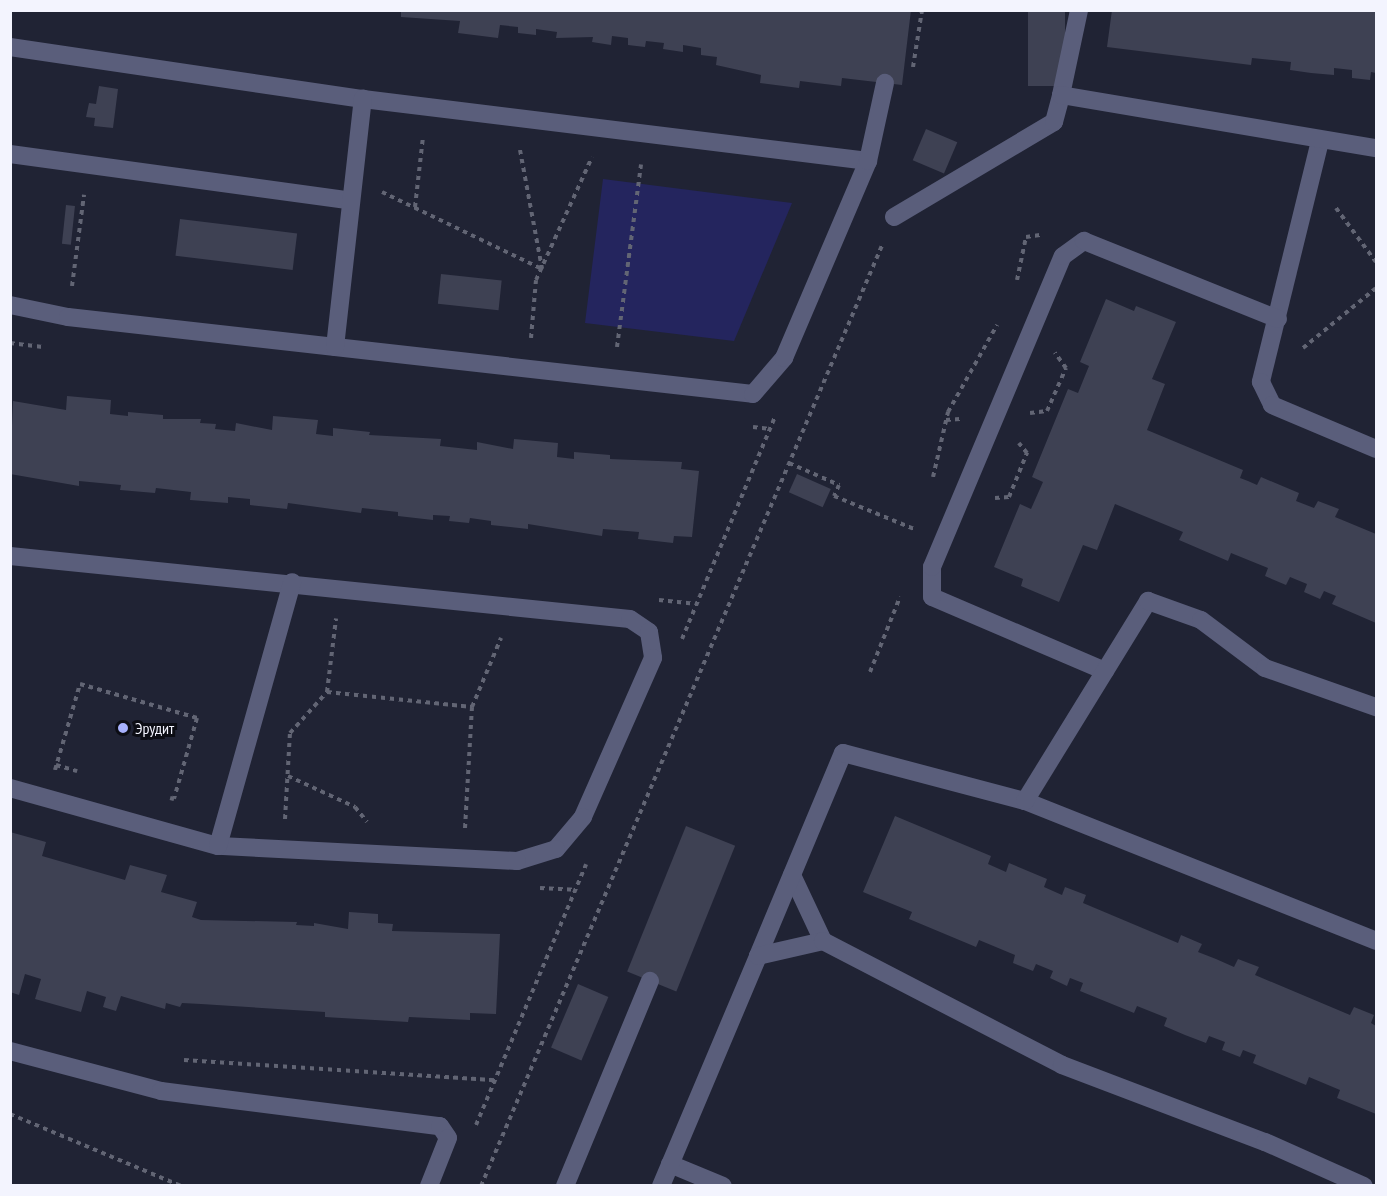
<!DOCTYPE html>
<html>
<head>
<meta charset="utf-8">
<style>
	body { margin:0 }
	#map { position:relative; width:1387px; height:1196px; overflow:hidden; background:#202334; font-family:"PT Sans Narrow",sans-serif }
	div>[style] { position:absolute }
	.green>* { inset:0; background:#24255e }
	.building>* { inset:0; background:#3e4153; transform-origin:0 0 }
	.path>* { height:4px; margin-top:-2px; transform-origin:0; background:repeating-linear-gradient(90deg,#626574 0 4.5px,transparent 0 9px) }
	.lane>* { height:18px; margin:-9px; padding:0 9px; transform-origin:9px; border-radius:9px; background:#5a5e7b }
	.dots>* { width:16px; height:16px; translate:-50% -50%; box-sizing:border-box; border:3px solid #0c0d14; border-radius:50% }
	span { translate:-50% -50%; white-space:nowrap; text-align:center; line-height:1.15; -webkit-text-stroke:6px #0c0d14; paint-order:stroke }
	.poi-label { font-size:16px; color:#f3f4fe }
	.left { translate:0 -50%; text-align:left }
	.frame { position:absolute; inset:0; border:12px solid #f3f4fe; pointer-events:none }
</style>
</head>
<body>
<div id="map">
	<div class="green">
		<div style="clip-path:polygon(603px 179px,792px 203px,734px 341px,585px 323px)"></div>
	</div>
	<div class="building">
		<div style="clip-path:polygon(401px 10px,911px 10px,902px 85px,842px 78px,841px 86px,800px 81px,799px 88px,760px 83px,761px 75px,716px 65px,717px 57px,701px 55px,701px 48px,683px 45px,683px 52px,663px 49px,664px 43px,646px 41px,645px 47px,628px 45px,628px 38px,612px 36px,611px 45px,592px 42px,593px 37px,556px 38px,557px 32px,536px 29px,536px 35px,518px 33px,518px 27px,500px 25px,498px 38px,458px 33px,460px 21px,401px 17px)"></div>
		<div style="left:1028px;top:10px;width:37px;height:76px"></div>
		<div style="clip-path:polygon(1112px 10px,1376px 10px,1376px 73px,1371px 72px,1370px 80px,1352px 78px,1352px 70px,1334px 68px,1334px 75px,1311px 73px,1290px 70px,1291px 62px,1252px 58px,1251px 65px,1107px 47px)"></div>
		<div style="clip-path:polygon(99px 86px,118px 89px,113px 128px,94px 126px,95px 118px,86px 117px,89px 103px,96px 104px)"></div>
		<div style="left:926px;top:129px;width:34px;height:34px;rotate:23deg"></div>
		<div style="left:66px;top:205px;width:9px;height:39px;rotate:6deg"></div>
		<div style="left:180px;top:219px;width:118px;height:37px;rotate:7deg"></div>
		<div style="left:441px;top:274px;width:61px;height:30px;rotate:6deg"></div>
		<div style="clip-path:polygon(1106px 299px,1134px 311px,1136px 306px,1176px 322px,1152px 379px,1165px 384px,1147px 430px,1243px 470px,1240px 478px,1248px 481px,1257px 485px,1261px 477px,1299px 493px,1296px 501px,1314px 508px,1318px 501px,1339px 509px,1335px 517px,1376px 534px,1376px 623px,1332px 604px,1336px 596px,1324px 591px,1320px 599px,1304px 592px,1307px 584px,1290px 577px,1286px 585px,1265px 576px,1268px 568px,1231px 553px,1228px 561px,1179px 540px,1183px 532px,1115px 504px,1097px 550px,1083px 545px,1059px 602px,1021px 586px,1023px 579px,994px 567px,1020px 504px,1031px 509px,1043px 482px,1032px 477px,1068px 389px,1078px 393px,1089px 366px,1080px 362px)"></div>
		<div style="clip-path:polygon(67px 396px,111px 400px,110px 414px,128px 416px,128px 412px,163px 415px,163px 419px,201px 419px,200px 423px,216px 424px,215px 429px,235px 431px,236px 423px,272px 430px,273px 416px,318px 420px,316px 434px,333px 436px,333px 428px,370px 432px,369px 435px,441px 439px,440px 446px,477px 450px,477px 442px,513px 449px,514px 439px,558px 443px,557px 457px,574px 459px,574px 452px,610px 455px,610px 459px,682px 462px,681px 469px,699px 471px,692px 537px,674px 536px,673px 543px,638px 539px,639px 532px,603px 529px,602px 536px,528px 524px,528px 529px,491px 525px,491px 521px,470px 518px,469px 523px,449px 521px,450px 516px,433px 515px,433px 520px,398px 516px,398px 512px,362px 508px,361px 513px,288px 503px,287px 509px,250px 505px,250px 499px,228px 497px,228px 503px,190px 500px,191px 492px,156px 488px,155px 493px,120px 490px,121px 485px,79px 481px,79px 486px,10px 474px,13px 401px,66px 410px)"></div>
		<div style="left:797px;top:474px;width:37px;height:20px;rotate:24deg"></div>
		<div style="clip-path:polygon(895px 816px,991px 856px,988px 864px,1006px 872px,1009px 863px,1047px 879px,1044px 887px,1062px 895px,1065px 887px,1086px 895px,1083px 903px,1178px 943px,1181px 935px,1202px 944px,1198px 952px,1216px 959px,1234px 967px,1238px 959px,1259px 967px,1255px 975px,1350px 1015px,1354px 1007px,1374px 1015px,1371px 1023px,1376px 1026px,1376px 1114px,1337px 1098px,1340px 1090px,1309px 1077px,1306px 1085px,1253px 1063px,1256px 1055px,1243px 1050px,1240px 1057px,1222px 1050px,1225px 1042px,1209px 1036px,1206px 1043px,1185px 1035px,1164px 1026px,1167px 1018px,1137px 1006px,1134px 1013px,1080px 991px,1083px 983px,1070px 978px,1067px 986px,1050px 978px,1053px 971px,1036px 964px,1033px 971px,1013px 963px,1015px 955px,979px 940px,976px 947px,909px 919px,912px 912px,863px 892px)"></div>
		<div style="left:686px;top:826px;width:53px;height:157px;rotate:22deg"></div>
		<div style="clip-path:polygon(10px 832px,46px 842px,42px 856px,125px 880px,130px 865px,167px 875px,161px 892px,197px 902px,192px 917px,201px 920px,297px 922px,296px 925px,314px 926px,314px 923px,348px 929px,349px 912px,378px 914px,378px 923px,393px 924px,392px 931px,500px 934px,496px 1014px,470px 1013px,470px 1020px,409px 1017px,408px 1022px,325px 1017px,325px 1012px,201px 1004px,182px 1003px,180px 1007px,166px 1003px,165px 1009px,121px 996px,116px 1011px,103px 1007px,106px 997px,87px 991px,81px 1012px,35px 999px,41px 979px,25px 974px,19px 995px,10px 992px)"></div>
		<div style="left:578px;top:984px;width:33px;height:69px;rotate:23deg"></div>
	</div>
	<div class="path">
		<div style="left:913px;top:67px;width:58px;rotate:-81deg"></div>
		<div style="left:520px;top:150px;width:121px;rotate:79.5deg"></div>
		<div style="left:382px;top:192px;width:178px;rotate:25.7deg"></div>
		<div style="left:415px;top:207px;width:70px;rotate:-83.5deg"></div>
		<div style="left:1336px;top:208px;width:67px;rotate:53.5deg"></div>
		<div style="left:1017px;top:280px;width:44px;rotate:-78.2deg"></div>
		<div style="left:1026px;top:237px;width:14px;rotate:-8deg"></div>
		<div style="left:72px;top:286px;width:92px;rotate:-82.5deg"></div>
		<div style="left:531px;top:338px;width:58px;rotate:-85.1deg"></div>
		<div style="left:536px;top:280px;width:135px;rotate:-65.5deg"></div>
		<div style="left:10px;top:343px;width:35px;rotate:7deg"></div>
		<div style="left:617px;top:347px;width:184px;rotate:-82.5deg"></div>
		<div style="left:1303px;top:348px;width:94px;rotate:-39.4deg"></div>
		<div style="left:1030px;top:413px;width:17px;rotate:-7deg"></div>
		<div style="left:1047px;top:411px;width:47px;rotate:-66.2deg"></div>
		<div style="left:1066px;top:368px;width:19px;rotate:-126deg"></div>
		<div style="left:946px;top:420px;width:14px;rotate:-4deg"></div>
		<div style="left:753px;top:427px;width:17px;rotate:7deg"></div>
		<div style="left:789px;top:463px;width:55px;rotate:23.7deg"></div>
		<div style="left:839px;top:485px;width:12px;rotate:114deg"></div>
		<div style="left:834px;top:496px;width:87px;rotate:22.4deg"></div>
		<div style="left:933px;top:477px;width:67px;rotate:-77deg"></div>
		<div style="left:948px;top:412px;width:100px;rotate:-60.6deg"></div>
		<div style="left:995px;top:498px;width:14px;rotate:-4deg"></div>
		<div style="left:1009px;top:497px;width:48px;rotate:-67.8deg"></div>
		<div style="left:1027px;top:453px;width:13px;rotate:-129deg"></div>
		<div style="left:659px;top:600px;width:38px;rotate:6deg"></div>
		<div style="left:682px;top:639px;width:241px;rotate:-67.3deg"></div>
		<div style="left:870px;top:672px;width:81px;rotate:-68.2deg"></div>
		<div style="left:327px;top:692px;width:146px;rotate:5.9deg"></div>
		<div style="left:56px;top:765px;width:22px;rotate:16deg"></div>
		<div style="left:55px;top:770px;width:90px;rotate:-73.8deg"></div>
		<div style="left:80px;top:684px;width:122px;rotate:16.2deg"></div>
		<div style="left:197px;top:718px;width:84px;rotate:105.9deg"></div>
		<div style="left:174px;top:799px;width:4px;rotate:-166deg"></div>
		<div style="left:288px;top:776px;width:74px;rotate:24.8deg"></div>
		<div style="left:355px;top:807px;width:19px;rotate:51deg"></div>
		<div style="left:285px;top:819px;width:86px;rotate:-86.7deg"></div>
		<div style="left:290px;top:733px;width:55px;rotate:-47.9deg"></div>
		<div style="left:327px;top:692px;width:74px;rotate:-83deg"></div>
		<div style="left:465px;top:828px;width:121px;rotate:-86.7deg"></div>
		<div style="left:472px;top:707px;width:75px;rotate:-67.2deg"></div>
		<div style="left:540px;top:888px;width:35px;rotate:3deg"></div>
		<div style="left:184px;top:1060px;width:312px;rotate:3.7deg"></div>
		<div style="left:10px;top:1114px;width:186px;rotate:22.8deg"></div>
		<div style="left:476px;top:1125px;width:283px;rotate:-67.1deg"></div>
		<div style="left:481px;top:1186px;width:1025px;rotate:-66.91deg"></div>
	</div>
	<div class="lane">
		<div style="left:10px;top:47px;width:357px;rotate:8.4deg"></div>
		<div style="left:363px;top:99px;width:509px;rotate:7deg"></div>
		<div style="left:1061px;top:95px;width:87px;rotate:-78deg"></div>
		<div style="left:1320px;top:141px;width:248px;rotate:103.8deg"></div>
		<div style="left:1261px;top:382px;width:25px;rotate:64deg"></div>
		<div style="left:1272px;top:405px;width:113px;rotate:22.9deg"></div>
		<div style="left:10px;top:154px;width:344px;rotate:7.8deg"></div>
		<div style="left:894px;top:217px;width:186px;rotate:-30.7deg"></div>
		<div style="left:1054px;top:122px;width:28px;rotate:-75deg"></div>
		<div style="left:1061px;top:95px;width:319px;rotate:9.6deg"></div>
		<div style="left:10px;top:305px;width:59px;rotate:11.7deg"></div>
		<div style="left:68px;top:317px;width:689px;rotate:6.41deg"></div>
		<div style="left:753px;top:394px;width:48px;rotate:-49.3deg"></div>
		<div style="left:784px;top:358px;width:214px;rotate:-66.9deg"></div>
		<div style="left:868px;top:161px;width:80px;rotate:-77.7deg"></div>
		<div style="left:335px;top:347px;width:250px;rotate:-83.6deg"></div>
		<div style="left:10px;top:556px;width:623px;rotate:5.8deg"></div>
		<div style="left:630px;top:619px;width:23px;rotate:34deg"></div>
		<div style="left:649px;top:632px;width:26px;rotate:81deg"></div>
		<div style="left:653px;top:658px;width:174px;rotate:113.8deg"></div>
		<div style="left:583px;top:817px;width:42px;rotate:130.2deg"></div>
		<div style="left:556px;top:849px;width:41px;rotate:162.9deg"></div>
		<div style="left:517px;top:861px;width:299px;rotate:-177.1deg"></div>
		<div style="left:1105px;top:671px;width:188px;rotate:-156.8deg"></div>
		<div style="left:932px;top:597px;width:30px;rotate:-90deg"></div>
		<div style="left:932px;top:567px;width:337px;rotate:-67.2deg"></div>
		<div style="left:1063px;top:256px;width:26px;rotate:-36deg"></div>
		<div style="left:1084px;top:241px;width:209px;rotate:21.9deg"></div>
		<div style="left:10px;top:788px;width:216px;rotate:15.6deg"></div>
		<div style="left:218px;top:846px;width:274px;rotate:-74.3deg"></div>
		<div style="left:1025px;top:801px;width:378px;rotate:21.7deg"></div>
		<div style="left:792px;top:875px;width:73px;rotate:64.8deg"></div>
		<div style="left:758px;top:956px;width:220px;rotate:-67.3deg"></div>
		<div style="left:843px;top:753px;width:188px;rotate:14.8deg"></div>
		<div style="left:1025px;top:801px;width:235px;rotate:-58.4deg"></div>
		<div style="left:1148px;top:601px;width:56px;rotate:19.7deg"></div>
		<div style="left:1201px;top:620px;width:80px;rotate:36.9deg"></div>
		<div style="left:1265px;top:668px;width:118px;rotate:19.4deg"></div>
		<div style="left:10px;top:1051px;width:156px;rotate:14.8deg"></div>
		<div style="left:161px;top:1091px;width:281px;rotate:7.2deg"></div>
		<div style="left:440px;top:1126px;width:14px;rotate:56deg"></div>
		<div style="left:448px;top:1138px;width:52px;rotate:111.6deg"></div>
		<div style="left:670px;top:1164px;width:57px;rotate:22.5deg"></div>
		<div style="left:565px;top:1186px;width:222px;rotate:-67.5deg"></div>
		<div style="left:661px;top:1186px;width:250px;rotate:-67.1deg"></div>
		<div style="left:758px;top:956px;width:67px;rotate:-13deg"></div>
		<div style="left:823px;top:941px;width:269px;rotate:27.4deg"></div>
		<div style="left:1062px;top:1065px;width:217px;rotate:20.8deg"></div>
		<div style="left:1265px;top:1142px;width:108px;rotate:24deg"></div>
	</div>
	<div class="dots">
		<div style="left:123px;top:728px;background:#a7b1fc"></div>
	</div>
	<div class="poi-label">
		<span class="left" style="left:135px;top:728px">Эрудит</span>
	</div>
	<div class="frame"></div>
</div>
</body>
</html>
